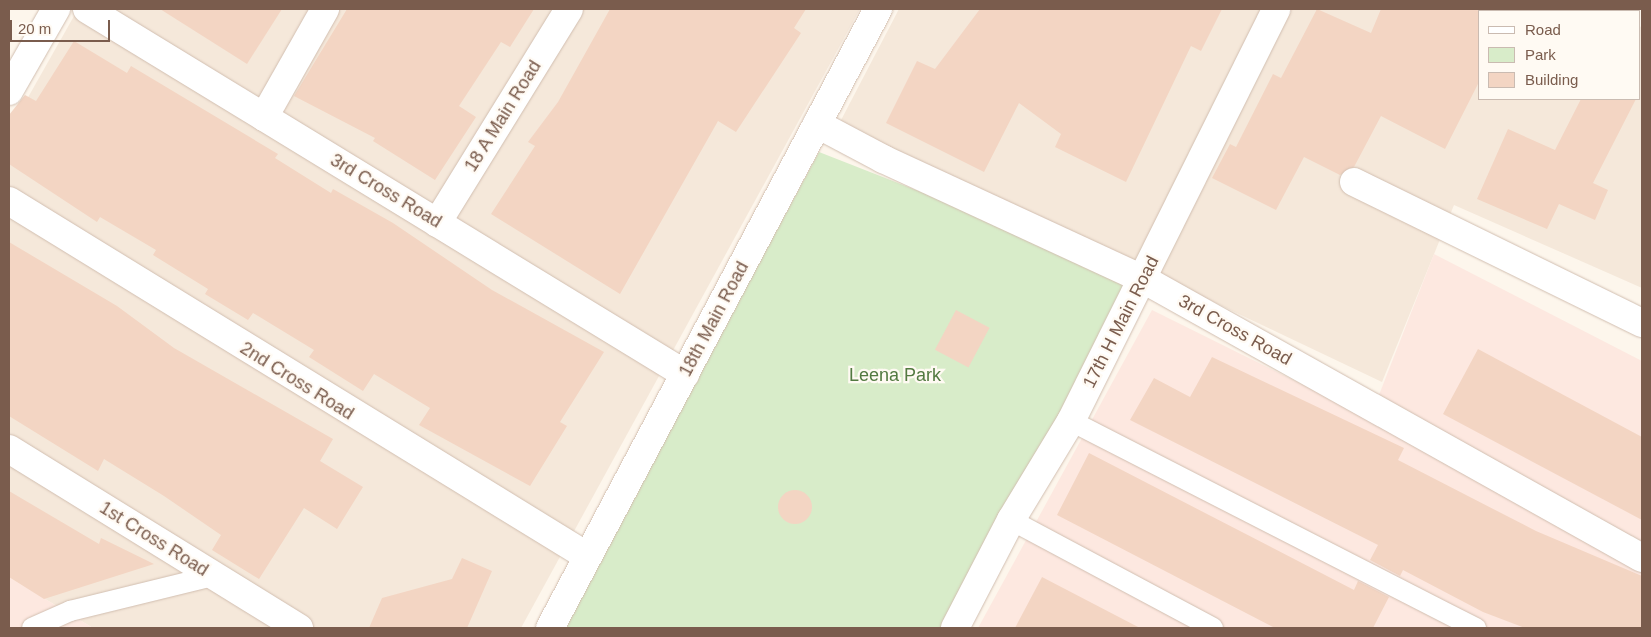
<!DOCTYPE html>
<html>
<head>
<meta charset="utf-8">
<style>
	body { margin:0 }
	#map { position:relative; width:1651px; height:637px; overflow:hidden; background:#fdf6ec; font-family:Helvetica,sans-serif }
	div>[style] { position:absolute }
	.residential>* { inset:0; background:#f5e8da }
	.commercial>* { inset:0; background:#fde8e0 }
	.green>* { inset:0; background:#d8ecc9 }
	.building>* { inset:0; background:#f3d5c3; transform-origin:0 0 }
	.round { border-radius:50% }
	.roads { filter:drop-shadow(0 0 1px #d1beb0) drop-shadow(0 0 1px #d1beb0) }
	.lane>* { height:20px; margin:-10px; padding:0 10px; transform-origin:10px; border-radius:10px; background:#fff }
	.street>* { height:28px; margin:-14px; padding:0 14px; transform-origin:14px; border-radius:14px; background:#fff }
	.secondary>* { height:28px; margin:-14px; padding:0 14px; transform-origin:14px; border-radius:14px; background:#fff }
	span { translate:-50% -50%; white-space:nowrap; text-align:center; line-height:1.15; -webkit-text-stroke:4.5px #fffaf3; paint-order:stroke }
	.street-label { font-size:18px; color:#7a5c4d }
	.park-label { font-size:18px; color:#537a41 }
	.frame { position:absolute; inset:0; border:10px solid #7a5c4d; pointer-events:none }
	.legend { position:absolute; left:1478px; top:10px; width:162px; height:90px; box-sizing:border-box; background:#fffaf3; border:1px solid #cabbb1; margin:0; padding:6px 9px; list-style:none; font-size:15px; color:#7a5c4d }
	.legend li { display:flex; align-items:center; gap:10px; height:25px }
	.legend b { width:25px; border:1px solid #cabbb1 }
	.scale { position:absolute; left:10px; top:20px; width:100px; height:22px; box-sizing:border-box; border:2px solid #7a5c4d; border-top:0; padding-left:6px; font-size:15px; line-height:18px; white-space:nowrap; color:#7a5c4d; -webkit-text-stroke:4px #fffaf3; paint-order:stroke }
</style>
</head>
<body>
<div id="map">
	<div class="residential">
		<div style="clip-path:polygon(78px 9px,860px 9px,521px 628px,93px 628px,9px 577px,9px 131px)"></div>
		<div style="clip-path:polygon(899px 9px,1624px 9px,1480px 11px,1480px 99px,1640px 99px,1640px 26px,1642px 29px,1642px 288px,1454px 205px,1382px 382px,839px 124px)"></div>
	</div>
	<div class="commercial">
		<div style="clip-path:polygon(1434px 254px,1642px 361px,1642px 628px,978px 628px,1152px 310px,1370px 418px)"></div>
		<div style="clip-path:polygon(9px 577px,93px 628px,9px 628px)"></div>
	</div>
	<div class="green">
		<div style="clip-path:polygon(819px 152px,1143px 279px,949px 628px,561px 628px)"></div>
	</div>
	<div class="building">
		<div style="clip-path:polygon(160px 9px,282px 9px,247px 64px)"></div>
		<div style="clip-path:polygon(347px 9px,534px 9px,510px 47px,501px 42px,459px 106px,476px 117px,435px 180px,373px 141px,375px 138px,294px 96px)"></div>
		<div style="clip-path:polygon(610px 9px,806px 9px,794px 28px,801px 33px,736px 132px,718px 121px,620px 294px,491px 214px,535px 146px,528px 142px,558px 102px)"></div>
		<div style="clip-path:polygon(980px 9px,1222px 9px,1201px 51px,1191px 46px,1126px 182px,1055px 147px,1061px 134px,1019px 103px,984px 172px,886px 123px,917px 61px,935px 69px)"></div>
		<div style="clip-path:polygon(1317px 9px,1371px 33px,1381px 9px,1480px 9px,1480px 80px,1445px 149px,1381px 116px,1354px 167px,1340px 175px,1304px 157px,1276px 210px,1212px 178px,1230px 144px,1236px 147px,1273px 74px,1281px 78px)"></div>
		<div style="clip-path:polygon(74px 41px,127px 73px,131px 66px,278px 154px,275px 158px,331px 193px,333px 189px,393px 223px,492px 290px,604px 352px,560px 422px,567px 426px,530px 486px,419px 425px,430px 408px,374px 374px,363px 391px,309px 357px,314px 350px,253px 313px,248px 320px,205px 294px,208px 289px,153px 255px,156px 250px,100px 217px,97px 222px,9px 164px,9px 115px,25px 95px,36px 101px)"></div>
		<div style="clip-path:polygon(1581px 99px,1636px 99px,1593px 183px,1608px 190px,1595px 220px,1559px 204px,1547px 229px,1477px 199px,1508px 129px,1555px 150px)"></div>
		<div style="clip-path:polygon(9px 242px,117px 306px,174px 348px,333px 439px,320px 461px,363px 487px,337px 529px,304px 508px,259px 579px,212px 550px,221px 535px,164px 496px,104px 459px,98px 471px,9px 416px)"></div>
		<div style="left:956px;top:310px;width:38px;height:45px;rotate:28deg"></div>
		<div style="clip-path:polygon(1478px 349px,1642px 437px,1642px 520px,1443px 414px)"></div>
		<div style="clip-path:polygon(1212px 357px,1404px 448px,1398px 460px,1536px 531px,1642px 576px,1642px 628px,1525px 628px,1483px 612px,1403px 570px,1400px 576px,1370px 560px,1378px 545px,1130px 420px,1154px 378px,1190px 397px)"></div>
		<div style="clip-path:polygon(1089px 453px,1354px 590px,1358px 581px,1389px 597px,1373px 628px,1275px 628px,1057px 515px)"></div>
		<div class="round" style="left:778px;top:490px;width:34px;height:34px"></div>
		<div style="clip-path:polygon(9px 491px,99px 544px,101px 538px,154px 564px,44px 599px,9px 577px)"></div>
		<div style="clip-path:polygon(462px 558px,492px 571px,467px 628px,369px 628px,382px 598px,452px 579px)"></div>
		<div style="clip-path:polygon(1042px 577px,1140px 628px,1015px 628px)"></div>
	</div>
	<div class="roads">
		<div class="lane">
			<div style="left:1071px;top:421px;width:455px;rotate:27.1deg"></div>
			<div style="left:1011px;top:520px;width:229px;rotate:28.1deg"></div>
			<div style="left:32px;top:628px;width:42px;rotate:-24.1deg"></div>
			<div style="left:70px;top:611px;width:147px;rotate:-13.8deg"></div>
		</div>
		<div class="street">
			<div style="left:87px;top:9px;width:701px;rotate:31.4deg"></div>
			<div style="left:9px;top:91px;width:95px;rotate:-60.2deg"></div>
			<div style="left:264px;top:117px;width:124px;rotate:-60.5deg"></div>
			<div style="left:817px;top:124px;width:75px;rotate:27.9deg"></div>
			<div style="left:883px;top:159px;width:286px;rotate:24.8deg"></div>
			<div style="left:1143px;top:279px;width:572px;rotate:29.21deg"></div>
			<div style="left:1354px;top:182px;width:321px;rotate:26.1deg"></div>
			<div style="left:9px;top:201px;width:678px;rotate:31.56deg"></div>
			<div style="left:437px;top:223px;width:251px;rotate:-58.3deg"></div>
			<div style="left:9px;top:449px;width:341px;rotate:31.7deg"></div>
			<div style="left:955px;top:628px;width:122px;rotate:-62.6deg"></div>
			<div style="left:1011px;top:520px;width:116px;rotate:-58.8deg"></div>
			<div style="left:1071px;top:421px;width:460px;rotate:-63.5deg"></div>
		</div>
		<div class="secondary">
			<div style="left:550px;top:628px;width:701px;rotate:-62.08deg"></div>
		</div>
	</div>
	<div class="street-label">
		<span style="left:503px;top:116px;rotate:-58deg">18 A Main Road</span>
		<span style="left:386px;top:191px;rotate:31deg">3rd Cross Road</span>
		<span style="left:714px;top:319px;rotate:-62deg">18th Main Road</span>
		<span style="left:1121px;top:322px;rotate:-63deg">17th H Main Road</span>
		<span style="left:1235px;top:330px;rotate:29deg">3rd Cross Road</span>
		<span style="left:297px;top:381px;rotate:32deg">2nd Cross Road</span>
		<span style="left:154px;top:539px;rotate:32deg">1st Cross Road</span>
	</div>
	<div class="park-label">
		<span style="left:895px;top:375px">Leena Park</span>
	</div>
	<div class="frame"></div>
	<ul class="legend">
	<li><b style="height:6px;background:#fff"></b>Road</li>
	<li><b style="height:14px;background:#d8ecc9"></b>Park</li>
	<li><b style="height:14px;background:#f3d5c3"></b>Building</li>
	</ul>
	<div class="scale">20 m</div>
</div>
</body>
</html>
